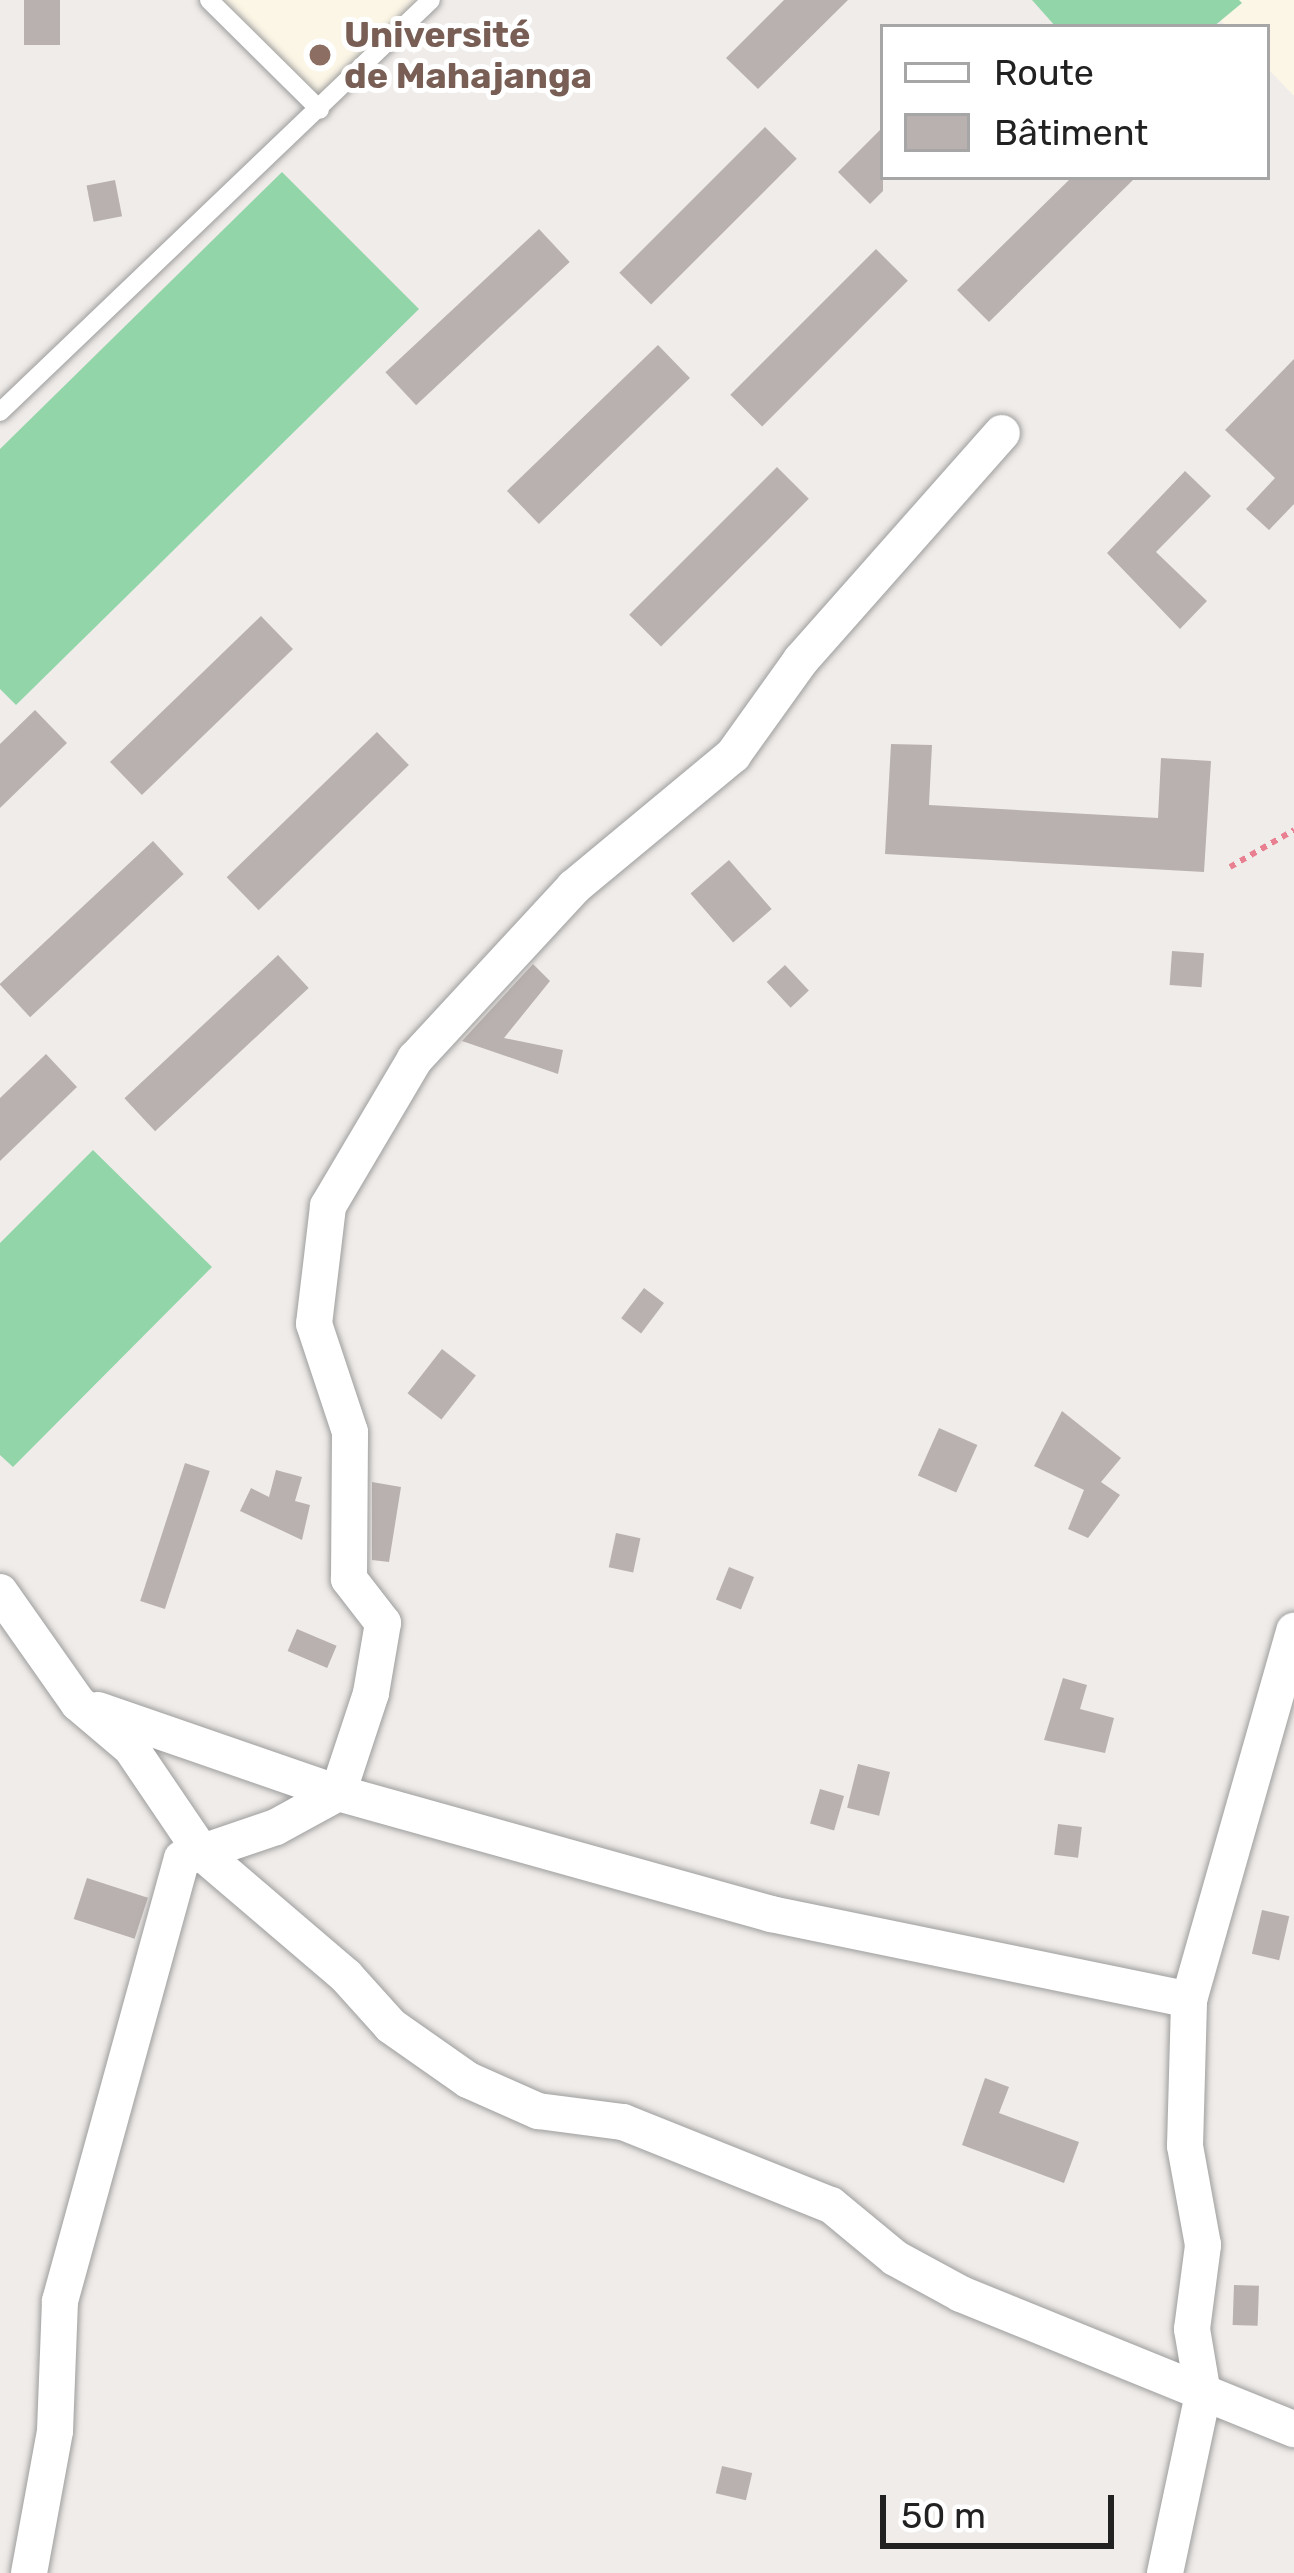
<!DOCTYPE html>
<html>
<head>
<meta charset="utf-8">
<style>
	body { margin:0 }
	#map { position:relative; width:1294px; height:2573px; overflow:hidden; background:#f0ece9; font-family:Rubik,sans-serif }
	div>[style] { position:absolute }
	.education>* { inset:0; background:#fcf6e6 }
	.pitch>* { inset:0; background:#91d5a9 }
	.building>* { inset:0; background:#b9b1af; transform-origin:0 0 }
	.path>* { height:6px; margin-top:-3px; transform-origin:0; background:repeating-linear-gradient(90deg,#e98091 0 6px,transparent 0 12px) }
	.roads { filter:drop-shadow(0 0 3px #9e9e9e) drop-shadow(0 0 3px #9e9e9e) }
	.service>* { height:18px; margin:-9px; padding:0 9px; transform-origin:9px; border-radius:9px; background:#fff }
	.minor>* { height:36px; margin:-18px; padding:0 18px; transform-origin:18px; border-radius:18px; background:#fff }
	.dots>* { width:33px; height:33px; translate:-50% -50%; box-sizing:border-box; border:6px solid #fff; border-radius:50% }
	span { translate:-50% -50%; white-space:nowrap; text-align:center; line-height:1.15; -webkit-text-stroke:10px #fff; paint-order:stroke }
	.education-label { font-size:36px; color:#785e54; font-weight:700 }
	.left { translate:0 -50%; text-align:left }
	.legend { position:absolute; left:880px; top:24px; width:390px; height:156px; box-sizing:border-box; background:#fff; border:3px solid #a6a6a6; margin:0; padding:15px 21px; list-style:none; font-size:36px; color:#212121 }
	.legend li { display:flex; align-items:center; gap:24px; height:60px }
	.legend b { width:60px; border:3px solid #a6a6a6 }
	.scale { position:absolute; left:880px; top:2495px; width:234px; height:54px; box-sizing:border-box; border:6px solid #212121; border-top:0; padding-left:15px; font-size:36px; line-height:42px; white-space:nowrap; color:#212121; -webkit-text-stroke:9px #fff; paint-order:stroke }
</style>
</head>
<body>
<div id="map">
	<div class="education">
		<div style="clip-path:polygon(209px 0,431px 0,320px 110px)"></div>
		<div style="clip-path:polygon(1200px 0,1294px 0,1294px 96px,1267px 68px,1267px 27px,1227px 27px)"></div>
	</div>
	<div class="pitch">
		<div style="clip-path:polygon(1032px 0,1239px 0,1242px 3px,1213px 27px,1056px 27px)"></div>
		<div style="clip-path:polygon(282px 172px,419px 309px,16px 705px,0 689px,0 449px)"></div>
		<div style="clip-path:polygon(93px 1150px,212px 1267px,13px 1467px,0 1455px,0 1243px)"></div>
	</div>
	<div class="building">
		<div style="left:24px;top:0;width:36px;height:45px"></div>
		<div style="clip-path:polygon(784px 0,848px 0,758px 89px,726px 58px)"></div>
		<div style="left:765px;top:127px;width:45px;height:206px;rotate:45deg"></div>
		<div style="clip-path:polygon(883px 127px,883px 191px,870px 204px,838px 172px)"></div>
		<div style="clip-path:polygon(1072px 177px,1136px 177px,989px 322px,957px 290px)"></div>
		<div style="left:115px;top:180px;width:37px;height:29px;rotate:79deg"></div>
		<div style="left:539px;top:229px;width:45px;height:210px;rotate:47deg"></div>
		<div style="left:876px;top:249px;width:45px;height:206px;rotate:45deg"></div>
		<div style="left:658px;top:345px;width:46px;height:210px;rotate:46deg"></div>
		<div style="clip-path:polygon(1294px 359px,1294px 504px,1269px 530px,1246px 509px,1275px 478px,1225px 430px)"></div>
		<div style="left:777px;top:467px;width:45px;height:209px;rotate:45deg"></div>
		<div style="clip-path:polygon(1185px 471px,1211px 496px,1156px 552px,1207px 601px,1180px 629px,1107px 553px)"></div>
		<div style="left:261px;top:616px;width:46px;height:210px;rotate:46deg"></div>
		<div style="clip-path:polygon(35px 710px,67px 743px,0 808px,0 744px)"></div>
		<div style="left:377px;top:732px;width:46px;height:209px;rotate:46deg"></div>
		<div style="clip-path:polygon(891px 744px,932px 745px,929px 805px,1158px 818px,1161px 758px,1211px 761px,1204px 872px,885px 854px)"></div>
		<div style="left:153px;top:841px;width:45px;height:210px;rotate:47deg"></div>
		<div style="left:729px;top:860px;width:65px;height:51px;rotate:49deg"></div>
		<div style="left:1172px;top:951px;width:32px;height:34px;rotate:4deg"></div>
		<div style="left:278px;top:955px;width:45px;height:210px;rotate:47deg"></div>
		<div style="clip-path:polygon(533px 964px,550px 981px,504px 1038px,563px 1050px,558px 1074px,462px 1041px)"></div>
		<div style="left:785px;top:965px;width:35px;height:25px;rotate:47deg"></div>
		<div style="clip-path:polygon(46px 1054px,77px 1087px,0 1161px,0 1098px)"></div>
		<div style="left:644px;top:1288px;width:25px;height:38px;rotate:37deg"></div>
		<div style="left:442px;top:1349px;width:43px;height:56px;rotate:38deg"></div>
		<div style="clip-path:polygon(1062px 1411px,1121px 1458px,1101px 1482px,1120px 1495px,1088px 1538px,1068px 1529px,1084px 1490px,1034px 1466px)"></div>
		<div style="left:939px;top:1428px;width:42px;height:52px;rotate:24deg"></div>
		<div style="left:185px;top:1463px;width:26px;height:145px;rotate:18deg"></div>
		<div style="clip-path:polygon(276px 1470px,302px 1477px,295px 1501px,310px 1505px,302px 1540px,240px 1511px,251px 1488px,269px 1497px)"></div>
		<div style="clip-path:polygon(372px 1482px,401px 1487px,389px 1562px,372px 1560px)"></div>
		<div style="left:616px;top:1533px;width:25px;height:35px;rotate:12deg"></div>
		<div style="left:729px;top:1567px;width:27px;height:35px;rotate:22deg"></div>
		<div style="left:297px;top:1629px;width:43px;height:24px;rotate:23deg"></div>
		<div style="clip-path:polygon(1063px 1678px,1087px 1685px,1080px 1709px,1114px 1718px,1105px 1753px,1044px 1740px)"></div>
		<div style="left:858px;top:1764px;width:33px;height:45px;rotate:14deg"></div>
		<div style="left:820px;top:1789px;width:25px;height:36px;rotate:16deg"></div>
		<div style="left:1058px;top:1824px;width:24px;height:31px;rotate:7deg"></div>
		<div style="left:87px;top:1878px;width:64px;height:43px;rotate:18deg"></div>
		<div style="left:1262px;top:1910px;width:28px;height:45px;rotate:13deg"></div>
		<div style="clip-path:polygon(985px 2078px,1009px 2087px,999px 2113px,1079px 2142px,1064px 2183px,962px 2145px)"></div>
		<div style="left:1234px;top:2285px;width:25px;height:40px;rotate:2deg"></div>
		<div style="left:722px;top:2466px;width:31px;height:28px;rotate:13deg"></div>
	</div>
	<div class="path">
		<div style="left:1230px;top:867px;width:74px;rotate:-30deg"></div>
	</div>
	<div class="roads">
		<div class="service">
			<div style="left:209px;top:0;width:156px;rotate:44.7deg"></div>
			<div style="left:0;top:412px;width:596px;rotate:-43.71deg"></div>
		</div>
		<div class="minor">
			<div style="left:0;top:1592px;width:136px;rotate:54.9deg"></div>
			<div style="left:78px;top:1703px;width:70px;rotate:40.3deg"></div>
			<div style="left:131px;top:1748px;width:127px;rotate:55.9deg"></div>
			<div style="left:202px;top:1853px;width:189px;rotate:40.5deg"></div>
			<div style="left:346px;top:1976px;width:67px;rotate:48deg"></div>
			<div style="left:391px;top:2026px;width:94px;rotate:35deg"></div>
			<div style="left:468px;top:2080px;width:77px;rotate:23.9deg"></div>
			<div style="left:538px;top:2111px;width:86px;rotate:7.4deg"></div>
			<div style="left:623px;top:2122px;width:224px;rotate:21.8deg"></div>
			<div style="left:831px;top:2205px;width:83px;rotate:39.6deg"></div>
			<div style="left:895px;top:2258px;width:75px;rotate:28.6deg"></div>
			<div style="left:961px;top:2294px;width:359px;rotate:22.1deg"></div>
			<div style="left:98px;top:1710px;width:254px;rotate:19.1deg"></div>
			<div style="left:338px;top:1793px;width:450px;rotate:15.6deg"></div>
			<div style="left:771px;top:1914px;width:427px;rotate:11.6deg"></div>
			<div style="left:29px;top:2573px;width:144px;rotate:-79.6deg"></div>
			<div style="left:55px;top:2431px;width:130px;rotate:-87.8deg"></div>
			<div style="left:60px;top:2301px;width:459px;rotate:-74.6deg"></div>
			<div style="left:182px;top:1859px;width:99px;rotate:-18.8deg"></div>
			<div style="left:276px;top:1827px;width:71px;rotate:-28.7deg"></div>
			<div style="left:338px;top:1793px;width:105px;rotate:-71.7deg"></div>
			<div style="left:371px;top:1693px;width:71px;rotate:-80.3deg"></div>
			<div style="left:383px;top:1623px;width:56px;rotate:-127.7deg"></div>
			<div style="left:349px;top:1579px;width:147px;rotate:-89.6deg"></div>
			<div style="left:350px;top:1432px;width:114px;rotate:-108.4deg"></div>
			<div style="left:314px;top:1324px;width:119px;rotate:-83.2deg"></div>
			<div style="left:328px;top:1206px;width:171px;rotate:-59.4deg"></div>
			<div style="left:415px;top:1059px;width:234px;rotate:-47.2deg"></div>
			<div style="left:574px;top:887px;width:207px;rotate:-39.7deg"></div>
			<div style="left:733px;top:755px;width:117px;rotate:-54.4deg"></div>
			<div style="left:801px;top:660px;width:303px;rotate:-48.5deg"></div>
			<div style="left:1165px;top:2573px;width:183px;rotate:-78deg"></div>
			<div style="left:1203px;top:2394px;width:66px;rotate:-99.6deg"></div>
			<div style="left:1192px;top:2329px;width:85px;rotate:-82.5deg"></div>
			<div style="left:1203px;top:2245px;width:101px;rotate:-100.3deg"></div>
			<div style="left:1185px;top:2146px;width:146px;rotate:-88.4deg"></div>
			<div style="left:1189px;top:2000px;width:384px;rotate:-74.1deg"></div>
		</div>
	</div>
	<div class="dots">
		<div style="left:320px;top:55px;background:#8d6e63"></div>
	</div>
	<div class="education-label">
		<span class="left" style="left:344px;top:55px">Université<br>de Mahajanga</span>
	</div>
	<ul class="legend">
	<li><b style="height:15px;background:#fff"></b>Route</li>
	<li><b style="height:33px;background:#b9b1af"></b>Bâtiment</li>
	</ul>
	<div class="scale">50 m</div>
</div>
</body>
</html>
